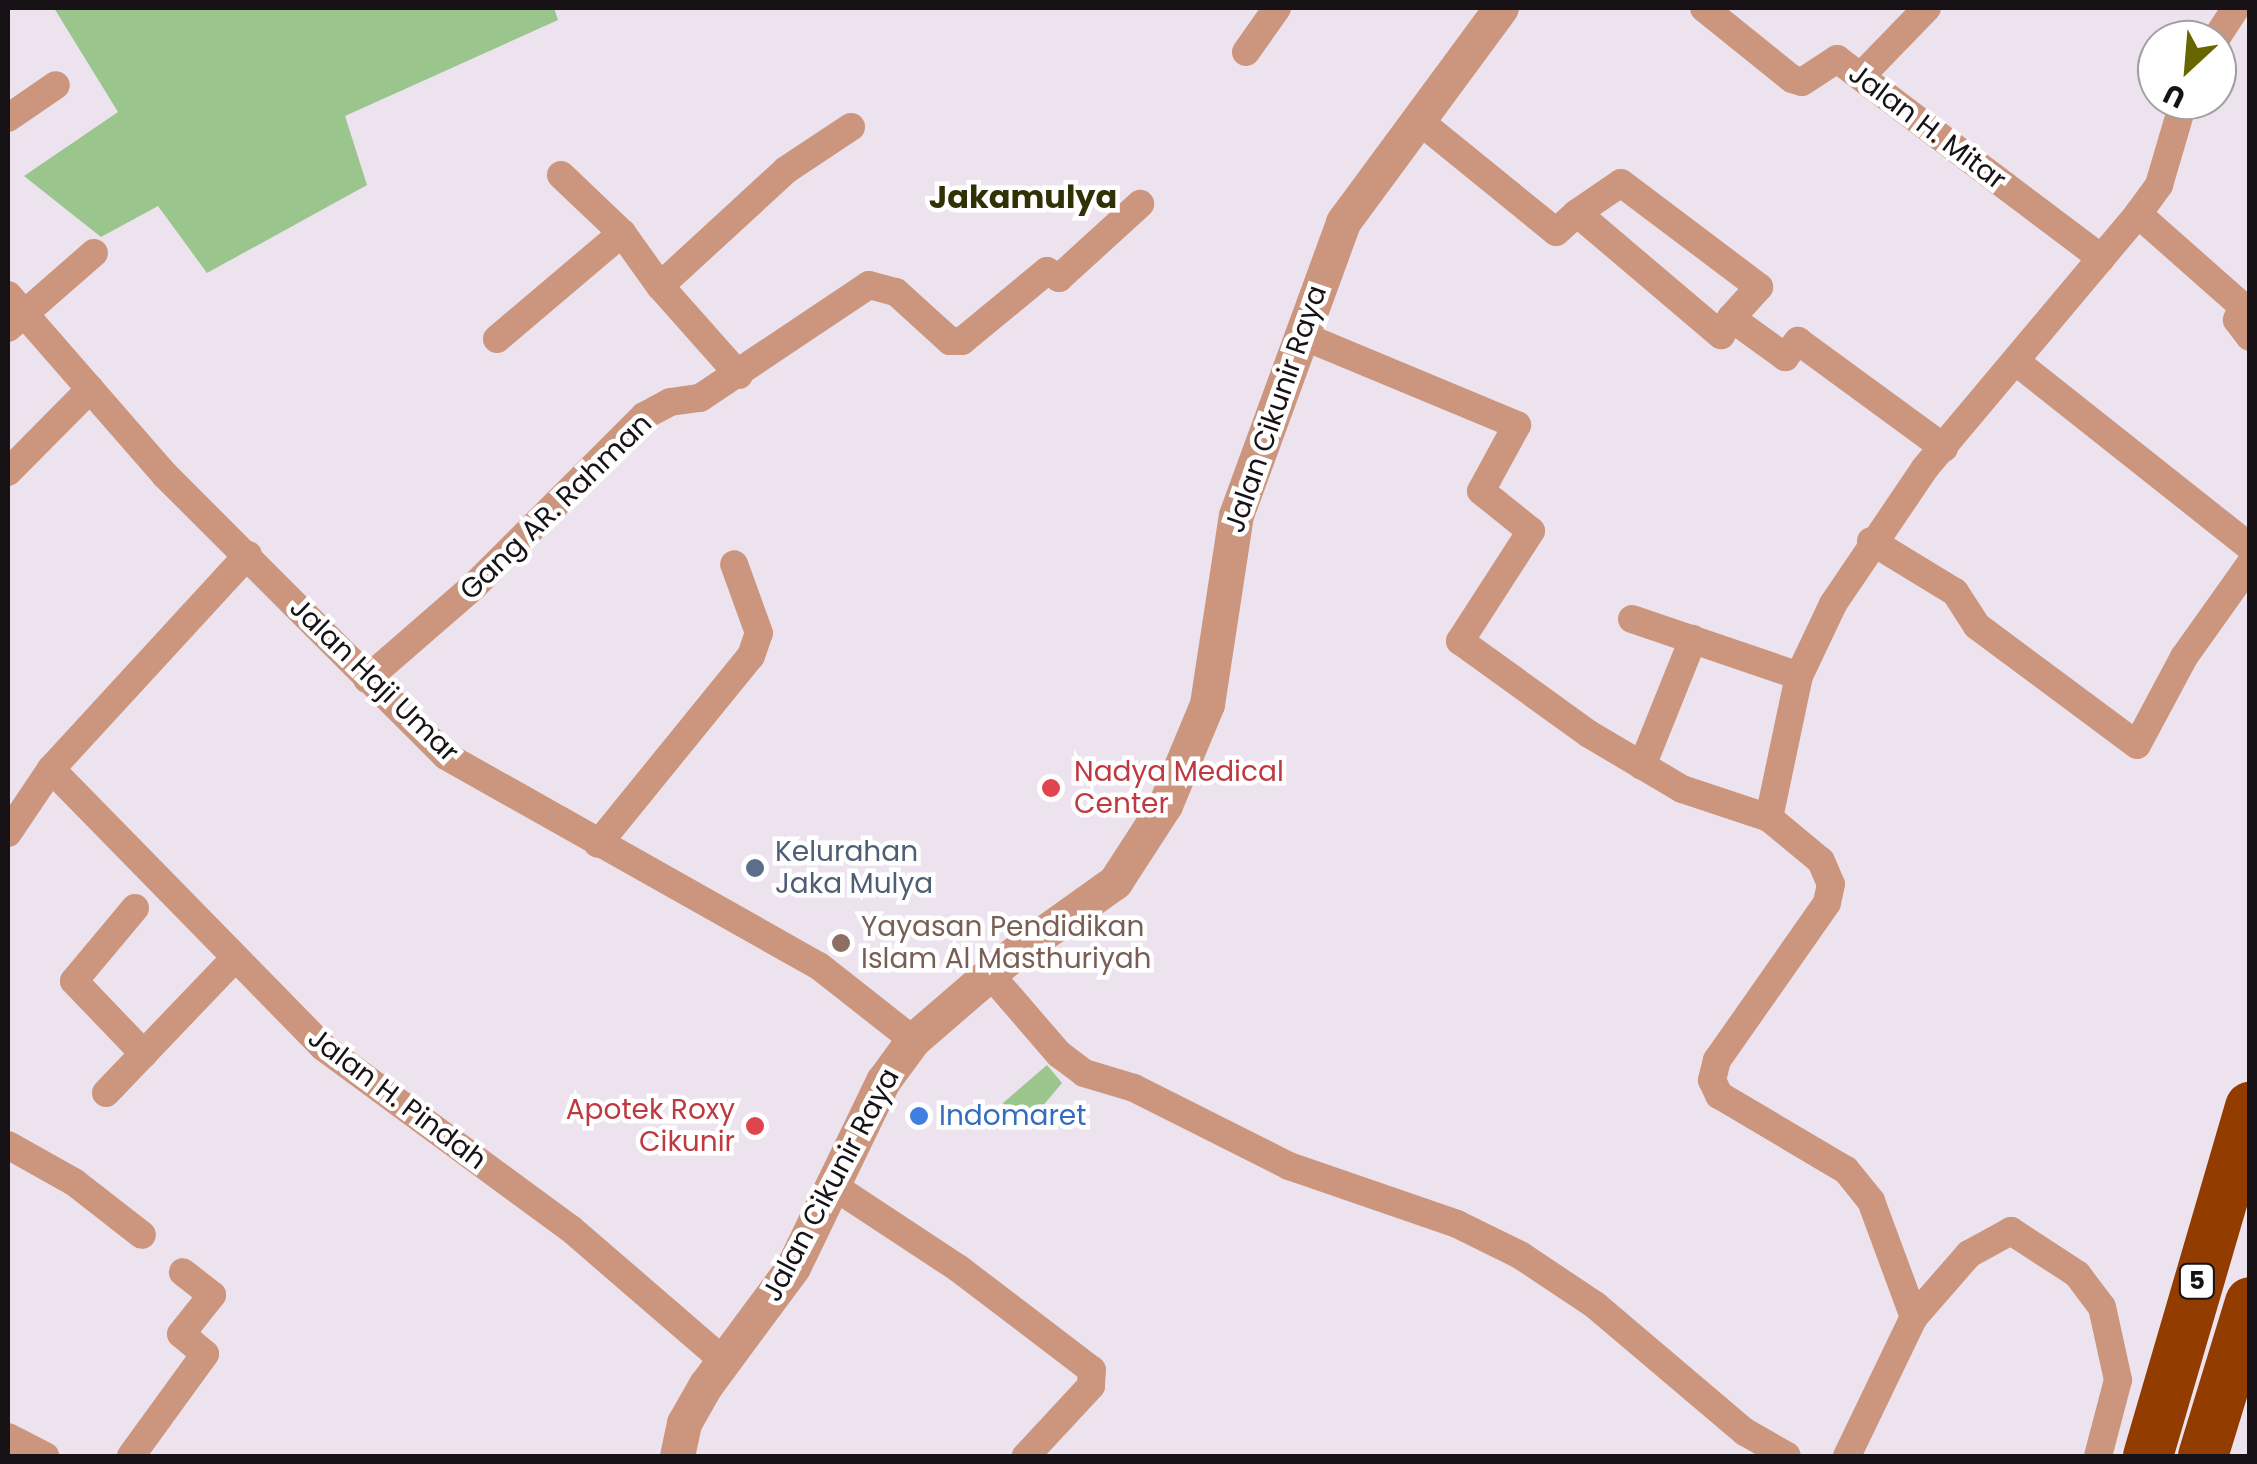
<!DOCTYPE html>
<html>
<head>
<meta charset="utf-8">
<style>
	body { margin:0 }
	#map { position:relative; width:2257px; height:1464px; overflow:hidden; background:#ece3ee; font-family:Poppins,sans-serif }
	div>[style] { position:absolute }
	.green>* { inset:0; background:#9ac58d }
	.minor>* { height:28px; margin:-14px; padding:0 14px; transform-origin:14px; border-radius:14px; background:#cb967d }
	.tertiary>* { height:35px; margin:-17.5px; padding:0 17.5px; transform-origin:17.5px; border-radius:17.5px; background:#cb967d }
	.motorway>* { height:50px; margin:-25px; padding:0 25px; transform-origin:25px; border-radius:25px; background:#923c00 }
	.dots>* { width:28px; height:28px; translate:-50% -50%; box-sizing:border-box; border:5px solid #fff; border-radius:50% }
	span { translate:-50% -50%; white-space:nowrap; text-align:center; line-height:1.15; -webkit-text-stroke:9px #fff; paint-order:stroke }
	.shield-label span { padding:2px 8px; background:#fff; border:2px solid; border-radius:8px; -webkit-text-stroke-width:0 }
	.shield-label { font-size:25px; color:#161216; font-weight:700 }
	.street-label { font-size:28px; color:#161216 }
	.health-label { font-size:28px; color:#be3a42 }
	.left { translate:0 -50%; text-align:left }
	.right { translate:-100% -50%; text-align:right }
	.service-label { font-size:28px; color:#4e5e75 }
	.education-label { font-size:28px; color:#785e54 }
	.shop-label { font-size:28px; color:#366cbe }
	.quarter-label { font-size:32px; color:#313106; font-weight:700 }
	.frame { position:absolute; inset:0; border:10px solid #161216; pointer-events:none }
	.north { position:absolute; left:2137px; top:20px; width:100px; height:100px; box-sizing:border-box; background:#fff; border:2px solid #a2a0a2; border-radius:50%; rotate:206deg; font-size:28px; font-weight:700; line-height:40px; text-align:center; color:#161216 }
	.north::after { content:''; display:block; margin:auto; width:35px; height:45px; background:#676700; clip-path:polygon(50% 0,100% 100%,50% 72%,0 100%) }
</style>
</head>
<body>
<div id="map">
	<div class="green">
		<div style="clip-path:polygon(54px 8px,554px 8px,558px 20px,345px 116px,367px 185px,207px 273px,158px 206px,101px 237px,24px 176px,118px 112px)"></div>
		<div style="clip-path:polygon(1047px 1065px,1062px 1083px,1025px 1127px,1003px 1103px)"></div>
	</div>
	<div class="minor">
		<div style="left:1704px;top:8px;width:113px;rotate:38.9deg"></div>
		<div style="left:1792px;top:79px;width:10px;rotate:17deg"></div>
		<div style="left:1802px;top:82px;width:42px;rotate:-33.3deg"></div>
		<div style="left:1837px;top:59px;width:331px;rotate:37deg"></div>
		<div style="left:2215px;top:40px;width:38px;rotate:-57deg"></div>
		<div style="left:1246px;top:52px;width:54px;rotate:-54.8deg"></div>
		<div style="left:1861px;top:76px;width:95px;rotate:-45.9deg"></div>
		<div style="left:8px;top:118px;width:58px;rotate:-34.5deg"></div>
		<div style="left:1417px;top:119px;width:179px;rotate:39.1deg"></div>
		<div style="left:1556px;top:232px;width:28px;rotate:-42deg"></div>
		<div style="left:1577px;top:213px;width:189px;rotate:40.3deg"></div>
		<div style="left:1721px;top:335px;width:20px;rotate:-60deg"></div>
		<div style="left:1731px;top:318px;width:67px;rotate:35.8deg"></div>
		<div style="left:1785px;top:357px;width:21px;rotate:-51deg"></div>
		<div style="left:1798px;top:341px;width:181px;rotate:36.2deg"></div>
		<div style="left:561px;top:175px;width:84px;rotate:43.6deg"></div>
		<div style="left:622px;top:233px;width:65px;rotate:54.4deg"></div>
		<div style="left:1577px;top:213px;width:53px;rotate:-34.3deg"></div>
		<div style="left:1621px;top:183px;width:173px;rotate:37deg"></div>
		<div style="left:1759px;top:287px;width:42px;rotate:132.1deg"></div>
		<div style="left:2138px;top:214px;width:139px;rotate:41.5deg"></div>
		<div style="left:2242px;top:306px;width:15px;rotate:110deg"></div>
		<div style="left:2237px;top:320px;width:21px;rotate:53deg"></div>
		<div style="left:8px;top:295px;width:239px;rotate:48.9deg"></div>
		<div style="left:165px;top:475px;width:397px;rotate:45deg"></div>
		<div style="left:446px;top:756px;width:428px;rotate:29.4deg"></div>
		<div style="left:819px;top:966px;width:120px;rotate:38.2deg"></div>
		<div style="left:8px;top:328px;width:114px;rotate:-41.1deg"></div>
		<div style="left:1303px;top:336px;width:232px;rotate:22.6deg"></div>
		<div style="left:1517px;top:425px;width:75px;rotate:118.6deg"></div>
		<div style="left:1481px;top:491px;width:64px;rotate:38.7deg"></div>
		<div style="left:1531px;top:531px;width:131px;rotate:122.8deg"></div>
		<div style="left:1460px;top:641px;width:159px;rotate:35.8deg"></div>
		<div style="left:1589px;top:734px;width:108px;rotate:30.6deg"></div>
		<div style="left:1682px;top:789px;width:92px;rotate:18.4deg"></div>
		<div style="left:1769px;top:818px;width:67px;rotate:39.6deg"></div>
		<div style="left:1821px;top:861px;width:25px;rotate:67deg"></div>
		<div style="left:1831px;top:884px;width:19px;rotate:102deg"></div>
		<div style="left:1827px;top:903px;width:192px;rotate:125deg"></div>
		<div style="left:1717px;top:1060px;width:21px;rotate:104deg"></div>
		<div style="left:1712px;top:1080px;width:17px;rotate:65deg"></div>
		<div style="left:1719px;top:1095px;width:147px;rotate:30.6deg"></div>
		<div style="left:1846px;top:1170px;width:40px;rotate:51deg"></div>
		<div style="left:1871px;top:1201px;width:124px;rotate:69.7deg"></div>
		<div style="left:497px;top:339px;width:164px;rotate:-40.3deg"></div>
		<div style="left:2019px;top:364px;width:295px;rotate:38.4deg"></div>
		<div style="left:739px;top:375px;width:119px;rotate:-131.6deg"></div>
		<div style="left:660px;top:286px;width:171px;rotate:-42.6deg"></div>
		<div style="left:786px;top:170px;width:78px;rotate:-33.5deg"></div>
		<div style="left:8px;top:472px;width:117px;rotate:-45.3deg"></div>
		<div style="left:1871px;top:541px;width:98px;rotate:31.3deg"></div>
		<div style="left:1955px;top:592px;width:40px;rotate:57.1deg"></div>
		<div style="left:1977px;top:626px;width:199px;rotate:36.6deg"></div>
		<div style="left:2137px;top:745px;width:100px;rotate:-61.9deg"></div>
		<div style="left:2184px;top:657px;width:114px;rotate:-54.6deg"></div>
		<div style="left:1632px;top:619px;width:176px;rotate:18.8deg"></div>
		<div style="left:367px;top:679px;width:142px;rotate:-41deg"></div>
		<div style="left:474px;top:586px;width:240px;rotate:-45deg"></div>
		<div style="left:644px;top:416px;width:30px;rotate:-28deg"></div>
		<div style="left:670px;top:402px;width:30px;rotate:-8deg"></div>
		<div style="left:700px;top:398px;width:203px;rotate:-33.8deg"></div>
		<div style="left:869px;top:285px;width:28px;rotate:15deg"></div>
		<div style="left:896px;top:292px;width:73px;rotate:42.2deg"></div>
		<div style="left:950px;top:341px;width:12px"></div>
		<div style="left:962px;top:341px;width:110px;rotate:-39.5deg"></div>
		<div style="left:1047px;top:271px;width:14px;rotate:30deg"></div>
		<div style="left:1059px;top:278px;width:110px;rotate:-42.4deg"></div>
		<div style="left:1642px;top:766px;width:137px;rotate:-68.1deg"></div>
		<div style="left:51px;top:769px;width:389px;rotate:45.6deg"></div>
		<div style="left:323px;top:1047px;width:308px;rotate:36.3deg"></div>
		<div style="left:571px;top:1229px;width:202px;rotate:40.8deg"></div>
		<div style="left:1769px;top:818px;width:145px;rotate:-78.1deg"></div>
		<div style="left:1799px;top:676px;width:80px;rotate:-64.7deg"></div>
		<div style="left:1833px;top:604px;width:164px;rotate:-55.9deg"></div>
		<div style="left:1925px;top:468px;width:331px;rotate:-50deg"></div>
		<div style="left:2138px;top:214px;width:36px;rotate:-54deg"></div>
		<div style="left:2159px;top:185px;width:89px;rotate:-73.6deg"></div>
		<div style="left:8px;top:833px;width:77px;rotate:-56.1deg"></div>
		<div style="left:51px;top:769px;width:291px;rotate:-47.4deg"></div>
		<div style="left:598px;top:844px;width:242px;rotate:-50.9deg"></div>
		<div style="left:751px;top:656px;width:24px;rotate:-71deg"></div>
		<div style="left:759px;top:633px;width:73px;rotate:-109.9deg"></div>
		<div style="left:135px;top:908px;width:95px;rotate:129.9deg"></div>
		<div style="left:74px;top:981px;width:101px;rotate:46.2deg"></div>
		<div style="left:989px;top:973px;width:107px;rotate:49.2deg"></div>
		<div style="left:1059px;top:1054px;width:31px;rotate:37deg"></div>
		<div style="left:1084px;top:1073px;width:52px;rotate:16.7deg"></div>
		<div style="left:1134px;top:1088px;width:174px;rotate:26.7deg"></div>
		<div style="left:1289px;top:1166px;width:178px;rotate:19deg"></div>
		<div style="left:1457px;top:1224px;width:70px;rotate:26.2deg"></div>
		<div style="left:1520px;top:1255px;width:90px;rotate:33.7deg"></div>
		<div style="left:1595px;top:1305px;width:197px;rotate:40.3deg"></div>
		<div style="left:1745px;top:1432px;width:48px;rotate:29.7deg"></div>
		<div style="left:106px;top:1093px;width:187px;rotate:-46.3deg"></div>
		<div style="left:8px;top:1145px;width:76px;rotate:29.3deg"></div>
		<div style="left:74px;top:1182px;width:86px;rotate:37.9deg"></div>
		<div style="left:835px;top:1187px;width:147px;rotate:33.4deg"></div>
		<div style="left:958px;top:1268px;width:168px;rotate:37.3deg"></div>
		<div style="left:1092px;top:1370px;width:16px;rotate:94deg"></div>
		<div style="left:1091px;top:1386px;width:96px;rotate:132.9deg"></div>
		<div style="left:8px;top:1437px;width:42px;rotate:27.2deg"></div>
		<div style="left:131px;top:1456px;width:126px;rotate:-54deg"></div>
		<div style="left:205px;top:1354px;width:31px;rotate:-140deg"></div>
		<div style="left:181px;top:1334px;width:50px;rotate:-51.5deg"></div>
		<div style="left:212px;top:1295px;width:37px;rotate:-142deg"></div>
		<div style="left:1847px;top:1456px;width:154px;rotate:-64.3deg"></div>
		<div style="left:1914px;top:1317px;width:84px;rotate:-48.9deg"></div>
		<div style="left:1969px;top:1254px;width:48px;rotate:-28.7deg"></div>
		<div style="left:2011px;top:1231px;width:79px;rotate:33.1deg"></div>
		<div style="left:2077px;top:1274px;width:41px;rotate:52.9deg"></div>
		<div style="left:2102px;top:1307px;width:75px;rotate:77.6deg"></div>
		<div style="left:2118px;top:1380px;width:79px;rotate:104.7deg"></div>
	</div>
	<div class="tertiary">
		<div style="left:677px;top:1456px;width:34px;rotate:-78deg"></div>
		<div style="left:684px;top:1423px;width:43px;rotate:-60.4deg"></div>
		<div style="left:705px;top:1386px;width:148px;rotate:-53.5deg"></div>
		<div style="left:793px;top:1267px;width:207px;rotate:-64.2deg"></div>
		<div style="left:883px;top:1081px;width:51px;rotate:-53.8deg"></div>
		<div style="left:913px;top:1040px;width:124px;rotate:-40.8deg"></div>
		<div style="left:1007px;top:959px;width:133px;rotate:-35.5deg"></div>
		<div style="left:1115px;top:882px;width:92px;rotate:-57deg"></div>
		<div style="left:1165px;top:805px;width:109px;rotate:-67.4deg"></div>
		<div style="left:1207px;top:704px;width:191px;rotate:-81.3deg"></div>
		<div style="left:1236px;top:515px;width:312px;rotate:-69.9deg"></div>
		<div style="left:1343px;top:222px;width:266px;rotate:-53.6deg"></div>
	</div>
	<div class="motorway">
		<div style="left:2148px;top:1456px;width:364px;rotate:-73.7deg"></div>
		<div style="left:2203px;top:1456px;width:161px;rotate:-73deg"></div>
	</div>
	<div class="dots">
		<div style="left:1051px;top:788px;background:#e0444e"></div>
		<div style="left:755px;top:868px;background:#5c6f8a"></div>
		<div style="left:841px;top:943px;background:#8d6e63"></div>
		<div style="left:919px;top:1116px;background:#3f7fe0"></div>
		<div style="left:755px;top:1126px;background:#e0444e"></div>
	</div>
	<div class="shield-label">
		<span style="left:2197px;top:1281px">5</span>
	</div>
	<div class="street-label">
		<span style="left:1927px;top:127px;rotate:37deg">Jalan H. Mitar</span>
		<span style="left:1276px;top:409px;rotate:-71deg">Jalan Cikunir Raya</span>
		<span style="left:556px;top:507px;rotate:-44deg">Gang AR. Rahman</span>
		<span style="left:374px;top:680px;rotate:44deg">Jalan Haji Umar</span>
		<span style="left:397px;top:1099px;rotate:37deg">Jalan H. Pindah</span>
		<span style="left:831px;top:1185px;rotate:-62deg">Jalan Cikunir Raya</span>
	</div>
	<div class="health-label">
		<span class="left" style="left:1074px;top:788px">Nadya Medical<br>Center</span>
		<span class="right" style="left:735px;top:1126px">Apotek Roxy<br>Cikunir</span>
	</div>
	<div class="service-label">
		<span class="left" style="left:775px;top:868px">Kelurahan<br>Jaka Mulya</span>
	</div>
	<div class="education-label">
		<span class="left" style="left:861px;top:943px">Yayasan Pendidikan<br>Islam Al Masthuriyah</span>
	</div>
	<div class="shop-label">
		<span class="left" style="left:939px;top:1116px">Indomaret</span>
	</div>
	<div class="quarter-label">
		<span style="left:1023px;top:197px">Jakamulya</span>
	</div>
	<div class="frame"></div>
	<div class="north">U</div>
</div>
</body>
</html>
